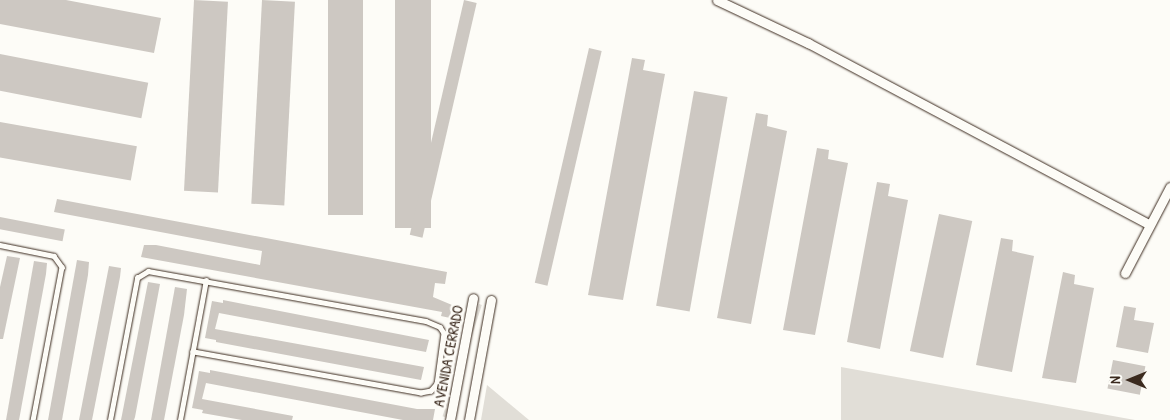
<!DOCTYPE html>
<html>
<head>
<meta charset="utf-8">
<style>
	body { margin:0 }
	#map { position:relative; width:1170px; height:420px; overflow:hidden; background:#fdfcf7; font-family:"Patrick Hand",sans-serif }
	div>[style] { position:absolute }
	.green>* { inset:0; background:#e1ded7; transform-origin:0 0 }
	.building>* { inset:0; background:#cdc8c2; transform-origin:0 0 }
	.roads { filter:drop-shadow(0 0 1px #3b2a1e) drop-shadow(0 0 1px #3b2a1e) }
	.service>* { height:4.5px; margin:-2.25px; padding:0 2.25px; transform-origin:2.25px; border-radius:2.25px; background:#fdfcf7 }
	.minor>* { height:9px; margin:-4.5px; padding:0 4.5px; transform-origin:4.5px; border-radius:4.5px; background:#fdfcf7 }
	span { translate:-50% -50%; white-space:nowrap; text-align:center; line-height:1.15; -webkit-text-stroke:5px #fdfcf7; paint-order:stroke }
	.street-label { font-size:15px; color:#3b2a1e }
	.north { position:absolute; left:1105px; top:355px; width:50px; height:50px; -webkit-text-stroke:4px #fdfcf7; paint-order:stroke; rotate:270deg; font-size:14px; font-weight:700; line-height:20px; text-align:center; color:#3b2a1e }
	.north::after { content:''; display:block; margin:auto; width:18px; height:22px; background:#3b2a1e; clip-path:polygon(50% 0,100% 100%,50% 72%,0 100%) }
</style>
</head>
<body>
<div id="map">
	<div class="green">
		<div style="left:479px;top:304px;width:3px;height:118px;rotate:18deg"></div>
		<div style="clip-path:polygon(841px 367px,1135px 420px,841px 420px)"></div>
		<div style="clip-path:polygon(487px 385px,529px 420px,481px 420px)"></div>
	</div>
	<div class="building">
		<div style="clip-path:polygon(0 0,66px 0,161px 18px,154px 53px,0 24px)"></div>
		<div style="left:194px;top:0;width:34px;height:191px;rotate:3deg"></div>
		<div style="left:262px;top:0;width:33px;height:204px;rotate:3deg"></div>
		<div style="left:328px;top:0;width:35px;height:215px"></div>
		<div style="left:395px;top:0;width:36px;height:228px"></div>
		<div style="left:464px;top:0;width:13px;height:241px;rotate:13deg"></div>
		<div style="left:589px;top:48px;width:13px;height:241px;rotate:13deg"></div>
		<div style="left:0;top:54px;width:151px;height:36px;rotate:11deg"></div>
		<div style="clip-path:polygon(632px 58px,645px 60px,643px 70px,665px 74px,623px 300px,588px 295px)"></div>
		<div style="left:694px;top:91px;width:34px;height:218px;rotate:10deg"></div>
		<div style="clip-path:polygon(756px 113px,768px 115px,767px 126px,787px 131px,751px 324px,717px 318px)"></div>
		<div style="left:0;top:122px;width:139px;height:35px;rotate:10deg"></div>
		<div style="clip-path:polygon(817px 148px,829px 150px,828px 159px,848px 163px,815px 335px,783px 330px)"></div>
		<div style="clip-path:polygon(877px 182px,890px 184px,888px 196px,908px 200px,880px 349px,847px 342px)"></div>
		<div style="clip-path:polygon(57px 199px,447px 272px,445px 284px,435px 283px,433px 297px,452px 305px,450px 318px,441px 316px,442px 312px,141px 257px,144px 245px,156px 245px,260px 265px,262px 251px,54px 212px)"></div>
		<div style="left:939px;top:214px;width:34px;height:140px;rotate:12deg"></div>
		<div style="left:0;top:217px;width:66px;height:12px;rotate:11deg"></div>
		<div style="clip-path:polygon(1001px 238px,1013px 240px,1012px 251px,1034px 256px,1012px 372px,976px 365px)"></div>
		<div style="clip-path:polygon(7px 256px,20px 258px,3px 339px,0 339px,0 287px)"></div>
		<div style="clip-path:polygon(77px 260px,89px 262px,88px 275px,62px 420px,48px 420px)"></div>
		<div style="clip-path:polygon(34px 261px,47px 263px,46px 274px,19px 420px,6px 420px)"></div>
		<div style="clip-path:polygon(109px 266px,121px 268px,120px 277px,92px 420px,79px 420px)"></div>
		<div style="clip-path:polygon(1063px 272px,1075px 275px,1074px 284px,1094px 288px,1076px 383px,1042px 378px)"></div>
		<div style="clip-path:polygon(148px 282px,160px 284px,135px 417px,134px 420px,121px 420px)"></div>
		<div style="clip-path:polygon(175px 287px,187px 289px,184px 315px,164px 420px,151px 420px)"></div>
		<div style="clip-path:polygon(223px 300px,429px 340px,426px 352px,219px 313px,215px 329px,424px 367px,421px 380px,216px 342px,216px 340px,205px 338px,212px 301px,223px 303px)"></div>
		<div style="clip-path:polygon(1124px 306px,1136px 308px,1134px 320px,1154px 323px,1148px 353px,1116px 347px)"></div>
		<div style="left:1113px;top:360px;width:33px;height:29px;rotate:11deg"></div>
		<div style="clip-path:polygon(210px 370px,417px 409px,435px 409px,433px 420px,403px 420px,206px 383px,202px 399px,293px 416px,292px 420px,242px 420px,202px 413px,203px 410px,192px 408px,197px 383px,199px 371px,210px 373px)"></div>
	</div>
	<div class="roads">
		<div class="service">
			<div style="left:0;top:245px;width:55px;rotate:11.5deg"></div>
			<div style="left:54px;top:256px;width:14px;rotate:54deg"></div>
			<div style="left:62px;top:267px;width:156px;rotate:100.7deg"></div>
			<div style="left:110px;top:420px;width:145px;rotate:-79.2deg"></div>
			<div style="left:137px;top:278px;width:13px;rotate:-32deg"></div>
			<div style="left:148px;top:271px;width:282px;rotate:10.2deg"></div>
			<div style="left:426px;top:321px;width:15px;rotate:23deg"></div>
			<div style="left:440px;top:327px;width:7px;rotate:56deg"></div>
			<div style="left:444px;top:333px;width:51px;rotate:97.8deg"></div>
			<div style="left:437px;top:384px;width:9px;rotate:131deg"></div>
			<div style="left:431px;top:391px;width:10px;rotate:169deg"></div>
			<div style="left:421px;top:393px;width:232px;rotate:-169.8deg"></div>
			<div style="left:180px;top:420px;width:142px;rotate:-79.5deg"></div>
		</div>
		<div class="minor">
			<div style="left:717px;top:0;width:101px;rotate:25.3deg"></div>
			<div style="left:808px;top:43px;width:387px;rotate:28deg"></div>
			<div style="left:1125px;top:273px;width:97px;rotate:-62.4deg"></div>
			<div style="left:450px;top:420px;width:124px;rotate:-79.3deg"></div>
			<div style="left:469px;top:420px;width:122px;rotate:-79.6deg"></div>
		</div>
	</div>
	<div class="street-label">
		<span style="left:448px;top:356px;rotate:-79deg">AVENIDA CERRADO</span>
	</div>
	<div class="north">N</div>
</div>
</body>
</html>
